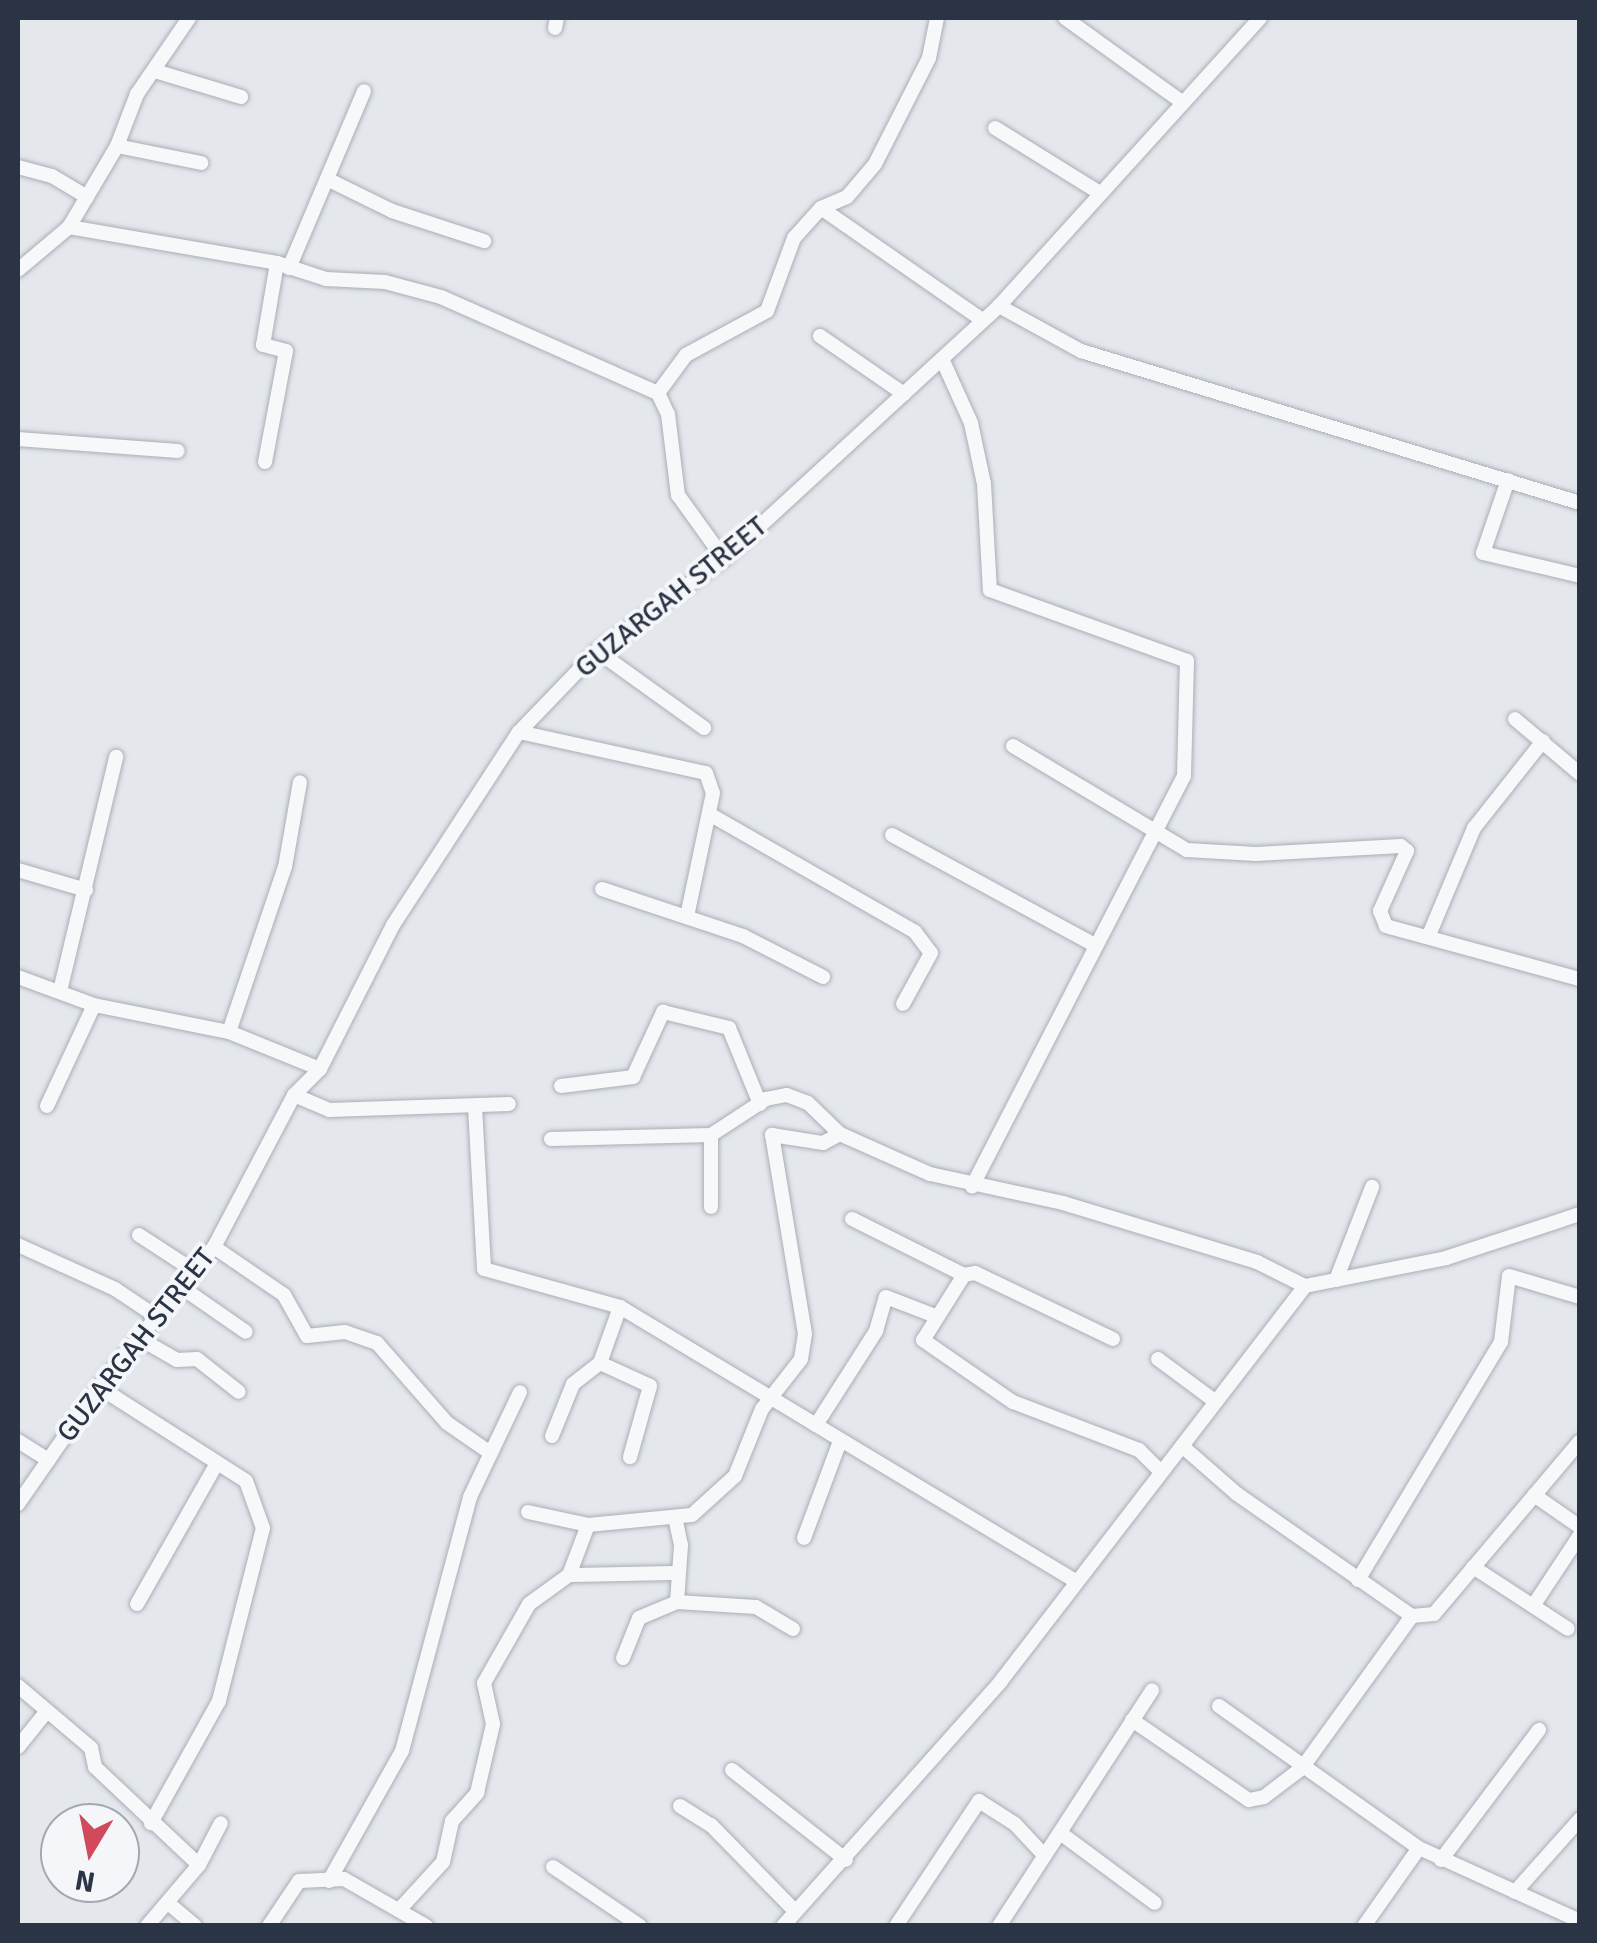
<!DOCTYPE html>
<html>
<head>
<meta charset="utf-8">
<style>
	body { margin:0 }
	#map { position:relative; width:1597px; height:1943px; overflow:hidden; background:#e4e7ec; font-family:Signika,sans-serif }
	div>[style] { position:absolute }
	.roads { filter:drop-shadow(0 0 2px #a9aeb7) drop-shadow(0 0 2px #a9aeb7) }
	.minor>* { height:14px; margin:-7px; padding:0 7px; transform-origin:7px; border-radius:7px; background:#f7f8fa }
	span { translate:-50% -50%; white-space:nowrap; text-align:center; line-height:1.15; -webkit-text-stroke:8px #f4f6f9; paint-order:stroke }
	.street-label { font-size:28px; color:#2b3445 }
	.frame { position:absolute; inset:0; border:20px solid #2b3445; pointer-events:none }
	.north { position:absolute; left:40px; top:1803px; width:100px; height:100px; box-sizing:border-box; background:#f4f6f9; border:2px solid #a4a8b1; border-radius:50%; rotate:190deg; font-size:28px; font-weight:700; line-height:40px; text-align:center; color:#2b3445 }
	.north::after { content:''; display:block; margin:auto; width:35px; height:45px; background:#d1495b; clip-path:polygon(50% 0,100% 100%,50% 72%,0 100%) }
</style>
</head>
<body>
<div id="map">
	<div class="roads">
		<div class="minor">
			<div style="left:1065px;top:18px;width:144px;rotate:35.7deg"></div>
			<div style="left:555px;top:28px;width:10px;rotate:-79deg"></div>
			<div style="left:155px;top:71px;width:90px;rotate:16.8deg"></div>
			<div style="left:995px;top:128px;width:123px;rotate:31.8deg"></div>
			<div style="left:117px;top:146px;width:86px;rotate:11.4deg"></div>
			<div style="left:18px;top:167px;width:35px;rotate:15deg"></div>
			<div style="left:52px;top:176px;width:41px;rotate:31deg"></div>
			<div style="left:327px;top:179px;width:72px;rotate:26.2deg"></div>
			<div style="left:392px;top:211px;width:97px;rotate:18.1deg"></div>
			<div style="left:821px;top:208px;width:196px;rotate:34.8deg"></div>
			<div style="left:69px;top:227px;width:211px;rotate:9.8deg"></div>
			<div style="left:277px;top:263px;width:52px;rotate:18.1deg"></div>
			<div style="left:326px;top:279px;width:59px;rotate:2.9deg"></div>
			<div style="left:385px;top:282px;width:58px;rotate:15deg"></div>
			<div style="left:441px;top:297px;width:237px;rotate:23.9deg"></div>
			<div style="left:658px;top:393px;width:23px;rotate:65deg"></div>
			<div style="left:668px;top:414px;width:82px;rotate:83deg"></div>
			<div style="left:678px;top:495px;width:79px;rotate:54.3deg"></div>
			<div style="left:289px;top:268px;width:192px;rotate:-67deg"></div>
			<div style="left:18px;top:270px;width:67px;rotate:-40.1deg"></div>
			<div style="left:69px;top:227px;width:94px;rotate:-59.3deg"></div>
			<div style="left:117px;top:146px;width:56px;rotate:-69deg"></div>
			<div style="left:137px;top:94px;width:92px;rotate:-55.6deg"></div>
			<div style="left:999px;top:306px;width:94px;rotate:28.8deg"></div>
			<div style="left:1081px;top:351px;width:522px;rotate:16.94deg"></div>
			<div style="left:820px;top:336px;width:102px;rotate:34.6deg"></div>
			<div style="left:942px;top:359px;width:70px;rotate:65.6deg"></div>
			<div style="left:971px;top:423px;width:62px;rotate:78deg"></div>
			<div style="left:984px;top:484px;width:106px;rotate:86.8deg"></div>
			<div style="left:990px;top:590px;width:209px;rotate:19.8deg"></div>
			<div style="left:1187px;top:661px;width:115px;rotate:91.5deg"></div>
			<div style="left:1184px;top:776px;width:462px;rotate:117.3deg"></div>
			<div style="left:658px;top:393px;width:47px;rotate:-53.6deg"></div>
			<div style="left:686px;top:355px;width:92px;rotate:-28.5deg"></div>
			<div style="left:767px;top:311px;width:78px;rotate:-69.7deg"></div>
			<div style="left:794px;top:238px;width:40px;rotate:-48deg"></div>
			<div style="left:821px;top:208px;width:28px;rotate:-23deg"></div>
			<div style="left:847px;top:197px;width:43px;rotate:-49.7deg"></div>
			<div style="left:875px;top:164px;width:119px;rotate:-63deg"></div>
			<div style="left:929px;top:58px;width:41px;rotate:-78.7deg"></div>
			<div style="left:18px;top:439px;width:160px;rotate:4.3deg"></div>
			<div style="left:265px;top:462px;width:113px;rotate:-79.3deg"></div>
			<div style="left:286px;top:351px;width:24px;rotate:-165deg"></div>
			<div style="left:263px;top:345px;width:83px;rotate:-80.3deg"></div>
			<div style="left:1508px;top:480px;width:77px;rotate:108.9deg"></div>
			<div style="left:1483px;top:553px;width:100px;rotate:13.3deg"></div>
			<div style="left:597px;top:651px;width:132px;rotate:35.7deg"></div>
			<div style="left:1515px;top:719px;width:85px;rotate:40.2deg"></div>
			<div style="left:519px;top:732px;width:191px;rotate:12.4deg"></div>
			<div style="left:706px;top:773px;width:21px;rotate:71deg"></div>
			<div style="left:713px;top:793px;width:126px;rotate:101.9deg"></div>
			<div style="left:1013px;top:746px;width:203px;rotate:30.9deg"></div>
			<div style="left:1187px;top:850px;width:69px;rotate:3.3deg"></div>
			<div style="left:1256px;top:854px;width:145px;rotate:-3.2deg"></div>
			<div style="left:1401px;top:846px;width:8px;rotate:40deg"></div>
			<div style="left:1407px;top:851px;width:66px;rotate:114.2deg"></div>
			<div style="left:1380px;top:911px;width:16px;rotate:68deg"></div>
			<div style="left:1386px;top:926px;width:201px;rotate:15.3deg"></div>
			<div style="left:711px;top:815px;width:235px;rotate:29.8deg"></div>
			<div style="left:915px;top:932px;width:26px;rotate:53deg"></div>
			<div style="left:931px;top:953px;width:58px;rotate:118.8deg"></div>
			<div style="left:892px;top:835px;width:229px;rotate:28.5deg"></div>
			<div style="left:18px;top:870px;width:71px;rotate:16.4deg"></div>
			<div style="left:602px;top:889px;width:149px;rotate:18.4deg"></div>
			<div style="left:743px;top:936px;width:90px;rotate:27.1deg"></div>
			<div style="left:1429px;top:935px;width:116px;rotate:-67.2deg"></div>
			<div style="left:1474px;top:828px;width:111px;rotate:-51.6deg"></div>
			<div style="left:18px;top:977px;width:81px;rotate:20.2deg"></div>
			<div style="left:94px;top:1005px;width:138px;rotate:11.3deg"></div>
			<div style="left:229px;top:1032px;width:98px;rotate:22.1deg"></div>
			<div style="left:60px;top:991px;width:241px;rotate:-76.5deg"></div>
			<div style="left:229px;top:1032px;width:174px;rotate:-71.3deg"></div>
			<div style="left:285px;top:867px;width:86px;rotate:-80deg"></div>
			<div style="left:561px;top:1086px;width:73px;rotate:-7.1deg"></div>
			<div style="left:633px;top:1077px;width:72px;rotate:-65.2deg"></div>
			<div style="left:663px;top:1012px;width:68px;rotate:13.6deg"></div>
			<div style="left:729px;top:1028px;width:82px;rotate:67.8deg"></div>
			<div style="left:294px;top:1095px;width:38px;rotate:23deg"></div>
			<div style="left:329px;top:1110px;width:180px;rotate:-1.9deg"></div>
			<div style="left:47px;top:1106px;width:111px;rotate:-65deg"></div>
			<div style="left:475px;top:1107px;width:162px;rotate:86.8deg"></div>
			<div style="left:484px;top:1269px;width:141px;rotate:15.6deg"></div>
			<div style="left:620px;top:1307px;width:533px;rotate:31.04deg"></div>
			<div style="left:551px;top:1139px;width:160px;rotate:-1.4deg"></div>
			<div style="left:711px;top:1135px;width:66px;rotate:-33.2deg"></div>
			<div style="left:766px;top:1099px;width:21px;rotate:-11deg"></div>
			<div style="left:787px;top:1095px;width:22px;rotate:21deg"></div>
			<div style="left:808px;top:1103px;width:45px;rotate:44.1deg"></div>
			<div style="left:840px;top:1134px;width:98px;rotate:24deg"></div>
			<div style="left:930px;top:1174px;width:136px;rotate:12.3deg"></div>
			<div style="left:1063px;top:1203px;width:203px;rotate:16.9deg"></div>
			<div style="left:1257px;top:1262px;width:54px;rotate:26.6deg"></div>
			<div style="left:1305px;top:1286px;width:144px;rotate:-11.2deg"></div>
			<div style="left:1446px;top:1258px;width:141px;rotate:-18.2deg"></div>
			<div style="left:711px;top:1207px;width:72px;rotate:-90deg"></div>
			<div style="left:852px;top:1219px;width:125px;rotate:26.6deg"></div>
			<div style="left:139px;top:1235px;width:68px;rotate:33deg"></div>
			<div style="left:18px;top:1245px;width:107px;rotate:24.4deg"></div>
			<div style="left:115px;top:1289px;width:50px;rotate:33.7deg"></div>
			<div style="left:214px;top:1247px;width:85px;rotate:34.4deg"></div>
			<div style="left:284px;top:1295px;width:47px;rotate:60.7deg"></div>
			<div style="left:307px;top:1336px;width:38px;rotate:-6deg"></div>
			<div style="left:345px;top:1332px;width:34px;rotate:19deg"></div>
			<div style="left:377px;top:1343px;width:106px;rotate:48.8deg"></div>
			<div style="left:447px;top:1423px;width:51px;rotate:34.6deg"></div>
			<div style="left:1336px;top:1280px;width:100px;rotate:-68.8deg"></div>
			<div style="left:184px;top:1289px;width:75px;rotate:34.7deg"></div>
			<div style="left:620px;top:1307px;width:59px;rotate:109.7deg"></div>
			<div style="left:600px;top:1363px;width:55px;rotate:24.7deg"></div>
			<div style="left:650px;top:1386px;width:74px;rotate:105.7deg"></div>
			<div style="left:1113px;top:1339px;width:153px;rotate:-154.4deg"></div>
			<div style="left:975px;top:1273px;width:11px;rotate:170deg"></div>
			<div style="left:964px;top:1275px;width:77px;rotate:122.2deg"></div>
			<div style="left:923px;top:1340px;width:109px;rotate:34.6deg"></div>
			<div style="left:1013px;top:1402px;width:135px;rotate:20.9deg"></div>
			<div style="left:1139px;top:1450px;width:31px;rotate:45deg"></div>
			<div style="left:142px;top:1340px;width:40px;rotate:29.7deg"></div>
			<div style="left:177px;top:1360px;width:20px;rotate:-3deg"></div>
			<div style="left:197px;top:1359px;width:53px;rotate:38.2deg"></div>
			<div style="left:1158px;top:1359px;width:72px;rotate:36.6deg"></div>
			<div style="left:99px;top:1387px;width:174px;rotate:32.6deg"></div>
			<div style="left:246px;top:1481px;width:50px;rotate:70.1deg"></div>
			<div style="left:263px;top:1528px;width:179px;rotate:104.3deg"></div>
			<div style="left:219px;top:1701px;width:140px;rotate:119.1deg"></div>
			<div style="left:816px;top:1425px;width:112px;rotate:-57.4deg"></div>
			<div style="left:876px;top:1331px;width:35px;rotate:-74deg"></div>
			<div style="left:886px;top:1297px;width:50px;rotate:21deg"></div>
			<div style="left:552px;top:1436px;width:56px;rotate:-68deg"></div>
			<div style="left:573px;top:1384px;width:34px;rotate:-38deg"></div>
			<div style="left:18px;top:1441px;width:36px;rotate:32deg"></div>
			<div style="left:1182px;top:1446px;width:73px;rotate:41.1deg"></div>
			<div style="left:1237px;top:1494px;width:213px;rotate:34.9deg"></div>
			<div style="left:1412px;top:1616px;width:22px;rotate:-5deg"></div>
			<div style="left:1434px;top:1614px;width:226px;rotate:-49.8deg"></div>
			<div style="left:1534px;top:1495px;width:56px;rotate:34.8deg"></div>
			<div style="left:18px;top:1504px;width:142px;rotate:-55.3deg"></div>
			<div style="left:99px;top:1387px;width:181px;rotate:-50.6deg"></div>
			<div style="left:214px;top:1247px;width:172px;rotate:-62.2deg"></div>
			<div style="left:294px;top:1095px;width:37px;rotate:-45deg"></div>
			<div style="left:320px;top:1069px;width:161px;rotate:-63.1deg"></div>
			<div style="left:393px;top:925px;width:230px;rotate:-56.9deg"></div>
			<div style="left:519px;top:732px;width:112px;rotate:-46.1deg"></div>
			<div style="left:597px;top:651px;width:157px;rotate:-35.9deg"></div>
			<div style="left:724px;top:559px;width:374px;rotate:-42.6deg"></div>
			<div style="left:999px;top:306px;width:389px;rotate:-47.8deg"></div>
			<div style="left:528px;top:1512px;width:61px;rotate:12.2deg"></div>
			<div style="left:675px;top:1517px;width:29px;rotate:78deg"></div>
			<div style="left:681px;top:1545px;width:57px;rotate:94deg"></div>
			<div style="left:804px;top:1538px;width:103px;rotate:-69.6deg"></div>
			<div style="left:1473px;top:1567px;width:113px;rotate:33.1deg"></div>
			<div style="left:569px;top:1575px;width:53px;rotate:-69.2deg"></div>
			<div style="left:588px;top:1525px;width:104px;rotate:-5.5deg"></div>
			<div style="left:692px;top:1515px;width:58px;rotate:-42.2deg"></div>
			<div style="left:735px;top:1476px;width:72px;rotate:-68.1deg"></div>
			<div style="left:762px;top:1409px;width:63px;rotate:-52deg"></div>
			<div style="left:801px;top:1359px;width:25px;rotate:-81deg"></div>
			<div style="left:805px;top:1334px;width:202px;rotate:-99.4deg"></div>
			<div style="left:772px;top:1135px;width:52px;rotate:8.9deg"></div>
			<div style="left:823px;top:1143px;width:19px;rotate:-28deg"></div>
			<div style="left:1358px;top:1580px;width:278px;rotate:-59deg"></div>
			<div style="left:1501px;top:1342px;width:66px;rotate:-83.1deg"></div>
			<div style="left:1509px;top:1276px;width:74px;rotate:16.5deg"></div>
			<div style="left:137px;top:1604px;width:162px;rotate:-60.4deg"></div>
			<div style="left:1533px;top:1606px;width:85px;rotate:-56.5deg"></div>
			<div style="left:623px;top:1658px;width:43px;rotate:-68.2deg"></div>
			<div style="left:639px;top:1618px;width:41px;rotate:-22.8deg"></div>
			<div style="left:677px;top:1602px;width:79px;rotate:3.6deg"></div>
			<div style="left:756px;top:1607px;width:43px;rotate:30.7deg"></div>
			<div style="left:18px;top:1686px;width:96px;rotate:40.3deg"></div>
			<div style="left:91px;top:1748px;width:19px;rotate:78deg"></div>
			<div style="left:95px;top:1767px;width:143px;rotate:43.3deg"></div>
			<div style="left:1219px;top:1706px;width:245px;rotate:35.4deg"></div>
			<div style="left:1419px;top:1848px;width:177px;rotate:24.4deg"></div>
			<div style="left:1132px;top:1720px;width:142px;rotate:34.4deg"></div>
			<div style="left:1249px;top:1800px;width:15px;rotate:-11deg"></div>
			<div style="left:1264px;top:1797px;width:48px;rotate:-37.3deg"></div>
			<div style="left:1302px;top:1768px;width:188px;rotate:-54.1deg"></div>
			<div style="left:18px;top:1747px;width:46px;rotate:-51.1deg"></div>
			<div style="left:732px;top:1770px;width:145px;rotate:38.3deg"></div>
			<div style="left:680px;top:1806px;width:36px;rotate:32deg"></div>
			<div style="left:711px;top:1825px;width:120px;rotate:45.7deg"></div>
			<div style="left:1063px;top:1835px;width:114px;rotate:36.5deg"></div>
			<div style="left:1441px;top:1860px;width:163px;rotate:-53deg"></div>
			<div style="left:553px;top:1867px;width:105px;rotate:34.1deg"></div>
			<div style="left:329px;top:1881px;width:149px;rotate:-60.7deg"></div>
			<div style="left:402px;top:1751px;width:263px;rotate:-75deg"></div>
			<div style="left:470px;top:1497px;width:116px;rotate:-64.5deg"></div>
			<div style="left:1515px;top:1892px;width:98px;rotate:-48.3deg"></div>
			<div style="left:168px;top:1903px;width:35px;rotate:40deg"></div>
			<div style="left:399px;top:1910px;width:65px;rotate:-47.5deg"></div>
			<div style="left:443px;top:1862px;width:42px;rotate:-77.6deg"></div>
			<div style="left:452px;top:1821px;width:38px;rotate:-48deg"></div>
			<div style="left:477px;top:1793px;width:71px;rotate:-76.9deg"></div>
			<div style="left:493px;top:1724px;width:42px;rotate:-102.4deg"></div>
			<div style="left:484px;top:1683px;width:91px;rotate:-60.3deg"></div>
			<div style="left:529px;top:1604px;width:49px;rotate:-35.9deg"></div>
			<div style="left:569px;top:1575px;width:109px;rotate:-1.1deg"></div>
			<div style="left:147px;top:1926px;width:80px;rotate:-49.6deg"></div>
			<div style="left:199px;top:1865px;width:47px;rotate:-62.4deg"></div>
			<div style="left:269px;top:1926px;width:54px;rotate:-56.3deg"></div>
			<div style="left:299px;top:1881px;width:45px;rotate:-2.5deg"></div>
			<div style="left:344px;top:1879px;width:95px;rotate:29.8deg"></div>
			<div style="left:783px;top:1926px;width:328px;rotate:-48.3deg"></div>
			<div style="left:1001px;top:1681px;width:498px;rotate:-52.4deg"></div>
			<div style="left:896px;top:1926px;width:150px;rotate:-56.4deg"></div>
			<div style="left:979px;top:1801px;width:43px;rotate:32.6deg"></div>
			<div style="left:1015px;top:1824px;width:42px;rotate:46.9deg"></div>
			<div style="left:999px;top:1926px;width:281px;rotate:-57deg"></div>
			<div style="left:1364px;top:1926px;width:95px;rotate:-54.8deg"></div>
		</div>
	</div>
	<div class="street-label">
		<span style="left:671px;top:597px;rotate:-39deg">GUZARGAH STREET</span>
		<span style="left:136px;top:1345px;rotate:-52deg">GUZARGAH STREET</span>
	</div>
	<div class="frame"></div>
	<div class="north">N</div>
</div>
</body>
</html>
